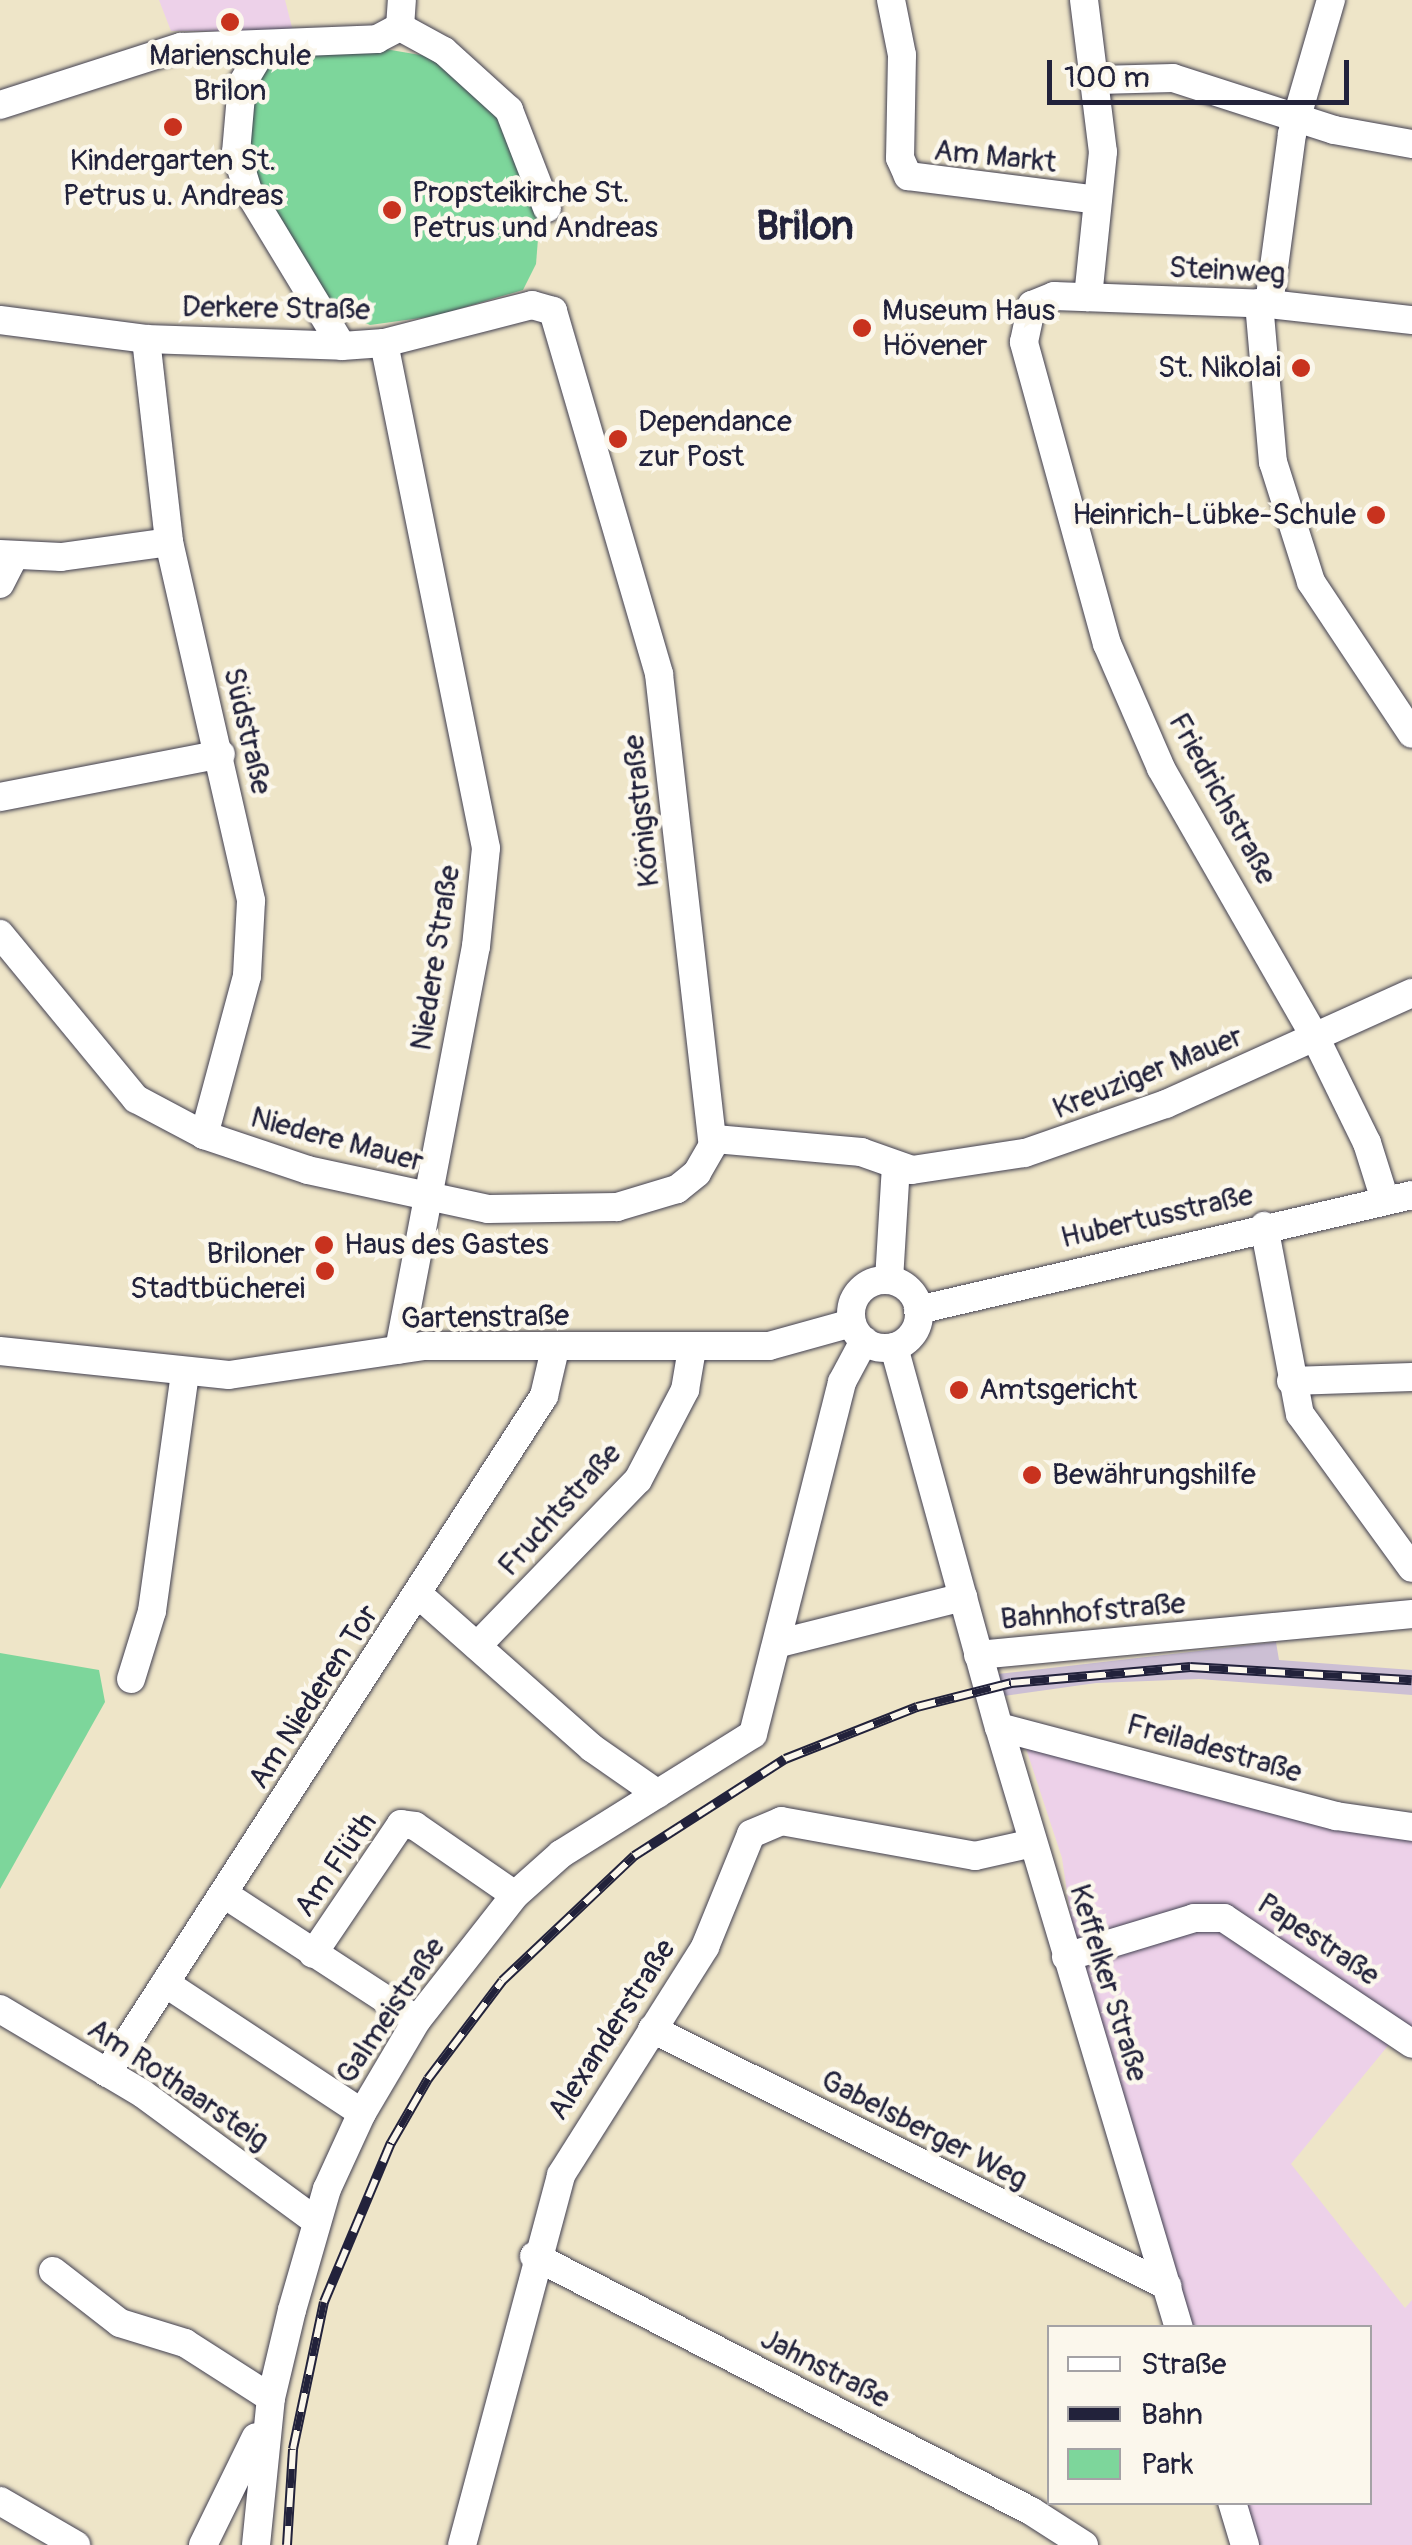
<!DOCTYPE html>
<html>
<head>
<meta charset="utf-8">
<style>
	body { margin:0 }
	#map { position:relative; width:1412px; height:2545px; overflow:hidden; background:#eee5c8; font-family:Pangolin,sans-serif }
	div>[style] { position:absolute }
	.built>* { inset:0; background:#edd1e9 }
	.industrial>* { inset:0; background:#ccbfd4 }
	.green>* { inset:0; background:#7dd69b }
	.roads { filter:drop-shadow(0 0 2px #413f50) drop-shadow(0 0 2px #413f50) }
	.minor>* { height:28px; margin:-14px; padding:0 14px; transform-origin:14px; border-radius:14px; background:#fff }
	.minor>.ring { margin:-14px; padding:0; box-sizing:content-box; background:none; border:28px solid #fff; border-radius:50% }
	.rail>* { height:10px; margin-top:-5px; transform-origin:0; background:repeating-linear-gradient(90deg,#fbf7ec 0 19px,#22223b 0 38px); box-sizing:border-box; border-block:2px solid #22223b }
	.dots>* { width:28px; height:28px; translate:-50% -50%; box-sizing:border-box; border:5px solid #fbf7ec; border-radius:50% }
	span { translate:-50% -50%; white-space:nowrap; text-align:center; line-height:1.15; -webkit-text-stroke:9px #fbf7ec; paint-order:stroke }
	.poi-label { font-size:30px; color:#22223b }
	.left { translate:0 -50%; text-align:left }
	.right { translate:-100% -50%; text-align:right }
	.street-label { font-size:30px; color:#22223b }
	.district-label { font-size:40px; color:#22223b; font-weight:700 }
	.legend { position:absolute; left:1047px; top:2325px; width:325px; height:180px; box-sizing:border-box; background:#fbf7ec; border:2px solid #a4a2a5; margin:0; padding:12px 18px; list-style:none; font-size:30px; color:#22223b }
	.legend li { display:flex; align-items:center; gap:20px; height:50px }
	.legend b { width:50px; border:2px solid #a4a2a5 }
	.scale { position:absolute; left:1047px; top:60px; width:302px; height:45px; box-sizing:border-box; border:5px solid #22223b; border-top:0; padding-left:12px; font-size:30px; line-height:35px; white-space:nowrap; color:#22223b; -webkit-text-stroke:8px #fbf7ec; paint-order:stroke }
</style>
</head>
<body>
<div id="map">
	<div class="built">
		<div style="clip-path:polygon(159px 0,285px 0,293px 31px,171px 31px)"></div>
		<div style="clip-path:polygon(1022px 1736px,1412px 1837px,1412px 2043px,1391px 2042px,1291px 2164px,1405px 2308px,1412px 2300px,1412px 2545px,1249px 2545px,1236px 2503px,1370px 2502px,1370px 2328px,1183px 2327px,1083px 2001px,1062px 1858px)"></div>
	</div>
	<div class="industrial">
		<div style="clip-path:polygon(1276px 1642px,1279px 1660px,1412px 1670px,1412px 1695px,1199px 1679px,1096px 1683px,1004px 1696px,998px 1674px)"></div>
	</div>
	<div class="green">
		<div style="clip-path:polygon(385px 49px,438px 58px,505px 122px,540px 214px,536px 264px,523px 290px,435px 316px,370px 325px,331px 308px,249px 167px,248px 89px,263px 71px,293px 56px)"></div>
		<div style="clip-path:polygon(0 1653px,99px 1670px,105px 1702px,0 1889px)"></div>
	</div>
	<div class="roads">
		<div class="minor">
			<div style="left:891px;top:0;width:56px;rotate:78.7deg"></div>
			<div style="left:902px;top:55px;width:103px;rotate:91.1deg"></div>
			<div style="left:900px;top:158px;width:20px;rotate:66deg"></div>
			<div style="left:908px;top:176px;width:191px;rotate:7.2deg"></div>
			<div style="left:1084px;top:0;width:153px;rotate:82.9deg"></div>
			<div style="left:1103px;top:152px;width:146px;rotate:95.9deg"></div>
			<div style="left:400px;top:27px;width:50px;rotate:28.6deg"></div>
			<div style="left:444px;top:51px;width:88px;rotate:42.2deg"></div>
			<div style="left:509px;top:110px;width:105px;rotate:68.8deg"></div>
			<div style="left:400px;top:27px;width:27px;rotate:-86deg"></div>
			<div style="left:266px;top:44px;width:47px;rotate:121deg"></div>
			<div style="left:242px;top:84px;width:68px;rotate:95deg"></div>
			<div style="left:236px;top:152px;width:41px;rotate:72.9deg"></div>
			<div style="left:248px;top:191px;width:181px;rotate:58.8deg"></div>
			<div style="left:1098px;top:80px;width:75px;rotate:-1.5deg"></div>
			<div style="left:1173px;top:78px;width:169px;rotate:17.9deg"></div>
			<div style="left:1334px;top:130px;width:79px;rotate:10.2deg"></div>
			<div style="left:0;top:105px;width:190px;rotate:-17.8deg"></div>
			<div style="left:181px;top:47px;width:196px;rotate:-2.3deg"></div>
			<div style="left:377px;top:39px;width:26px;rotate:-28deg"></div>
			<div style="left:1259px;top:303px;width:160px;rotate:85deg"></div>
			<div style="left:1273px;top:462px;width:126px;rotate:72.4deg"></div>
			<div style="left:1311px;top:582px;width:182px;rotate:56.4deg"></div>
			<div style="left:1269px;top:304px;width:172px;rotate:-82.3deg"></div>
			<div style="left:1292px;top:134px;width:140px;rotate:-73.8deg"></div>
			<div style="left:0;top:320px;width:147px;rotate:7.4deg"></div>
			<div style="left:146px;top:339px;width:196px;rotate:2deg"></div>
			<div style="left:342px;top:346px;width:42px;rotate:-4.1deg"></div>
			<div style="left:384px;top:343px;width:153px;rotate:-14.4deg"></div>
			<div style="left:532px;top:305px;width:22px;rotate:16deg"></div>
			<div style="left:553px;top:311px;width:378px;rotate:73.7deg"></div>
			<div style="left:659px;top:674px;width:474px;rotate:83.5deg"></div>
			<div style="left:713px;top:1145px;width:32px;rotate:120deg"></div>
			<div style="left:697px;top:1173px;width:26px;rotate:141deg"></div>
			<div style="left:677px;top:1189px;width:63px;rotate:163.3deg"></div>
			<div style="left:617px;top:1207px;width:129px;rotate:179.1deg"></div>
			<div style="left:488px;top:1209px;width:184px;rotate:-167.8deg"></div>
			<div style="left:308px;top:1170px;width:110px;rotate:-161.4deg"></div>
			<div style="left:204px;top:1135px;width:77px;rotate:-152.1deg"></div>
			<div style="left:136px;top:1099px;width:214px;rotate:-129.5deg"></div>
			<div style="left:146px;top:339px;width:204px;rotate:83.5deg"></div>
			<div style="left:169px;top:542px;width:368px;rotate:77.1deg"></div>
			<div style="left:251px;top:901px;width:75px;rotate:93.1deg"></div>
			<div style="left:247px;top:976px;width:165px;rotate:105.1deg"></div>
			<div style="left:384px;top:343px;width:515px;rotate:78.58deg"></div>
			<div style="left:486px;top:848px;width:99px;rotate:95.8deg"></div>
			<div style="left:476px;top:946px;width:411px;rotate:100.8deg"></div>
			<div style="left:0;top:554px;width:61px;rotate:2.8deg"></div>
			<div style="left:61px;top:557px;width:109px;rotate:-7.9deg"></div>
			<div style="left:0;top:584px;width:31px;rotate:-63deg"></div>
			<div style="left:0;top:797px;width:225px;rotate:-11deg"></div>
			<div style="left:715px;top:1139px;width:147px;rotate:5.1deg"></div>
			<div style="left:861px;top:1152px;width:54px;rotate:19.4deg"></div>
			<div style="left:912px;top:1170px;width:114px;rotate:-8.6deg"></div>
			<div style="left:1025px;top:1153px;width:149px;rotate:-19.2deg"></div>
			<div style="left:1166px;top:1104px;width:270px;rotate:-24.3deg"></div>
			<div style="left:1385px;top:1200px;width:60px;rotate:-107.5deg"></div>
			<div style="left:1367px;top:1143px;width:116px;rotate:-116.1deg"></div>
			<div style="left:1316px;top:1039px;width:312px;rotate:-119.8deg"></div>
			<div style="left:1161px;top:768px;width:135px;rotate:-113.5deg"></div>
			<div style="left:1107px;top:644px;width:313px;rotate:-105.4deg"></div>
			<div style="left:1024px;top:342px;width:38px;rotate:-78deg"></div>
			<div style="left:1032px;top:305px;width:24px;rotate:-22deg"></div>
			<div style="left:1054px;top:296px;width:215px;rotate:2.1deg"></div>
			<div style="left:1269px;top:304px;width:144px;rotate:6.4deg"></div>
			<div style="left:1264px;top:1226px;width:191px;rotate:79.2deg"></div>
			<div style="left:1300px;top:1414px;width:190px;rotate:54deg"></div>
			<div class="ring" style="left:851px;top:1280px;width:40px;height:40px"></div>
			<div style="left:889px;top:1280px;width:113px;rotate:-86.5deg"></div>
			<div style="left:918px;top:1310px;width:507px;rotate:-13.1deg"></div>
			<div style="left:894px;top:1347px;width:394px;rotate:74.6deg"></div>
			<div style="left:999px;top:1727px;width:627px;rotate:73.33deg"></div>
			<div style="left:0;top:1351px;width:230px;rotate:6deg"></div>
			<div style="left:229px;top:1375px;width:196px;rotate:-8.5deg"></div>
			<div style="left:423px;top:1346px;width:346px"></div>
			<div style="left:769px;top:1346px;width:86px;rotate:-15.5deg"></div>
			<div style="left:1291px;top:1381px;width:121px;rotate:-1.9deg"></div>
			<div style="left:419px;top:1595px;width:231px;rotate:41.5deg"></div>
			<div style="left:592px;top:1748px;width:80px;rotate:34.9deg"></div>
			<div style="left:780px;top:1643px;width:189px;rotate:-14.1deg"></div>
			<div style="left:477px;top:1646px;width:231px;rotate:-45.9deg"></div>
			<div style="left:638px;top:1480px;width:102px;rotate:-62.4deg"></div>
			<div style="left:685px;top:1390px;width:42px;rotate:-80.3deg"></div>
			<div style="left:978px;top:1655px;width:436px;rotate:-5.4deg"></div>
			<div style="left:131px;top:1679px;width:71px;rotate:-72.8deg"></div>
			<div style="left:152px;top:1611px;width:239px;rotate:-82.1deg"></div>
			<div style="left:999px;top:1727px;width:349px;rotate:14.8deg"></div>
			<div style="left:1336px;top:1816px;width:77px;rotate:8.2deg"></div>
			<div style="left:224px;top:1894px;width:230px;rotate:33.1deg"></div>
			<div style="left:313px;top:1954px;width:157px;rotate:-55.9deg"></div>
			<div style="left:401px;top:1824px;width:14px;rotate:8deg"></div>
			<div style="left:415px;top:1826px;width:121px;rotate:34.6deg"></div>
			<div style="left:1066px;top:1957px;width:134px;rotate:-16.9deg"></div>
			<div style="left:1194px;top:1918px;width:30px"></div>
			<div style="left:1224px;top:1918px;width:226px;rotate:33.8deg"></div>
			<div style="left:165px;top:1983px;width:236px;rotate:33.4deg"></div>
			<div style="left:0;top:2009px;width:166px;rotate:30.7deg"></div>
			<div style="left:143px;top:2094px;width:215px;rotate:36.3deg"></div>
			<div style="left:652px;top:2029px;width:576px;rotate:26.52deg"></div>
			<div style="left:107px;top:2073px;width:806px;rotate:-57.16deg"></div>
			<div style="left:544px;top:1396px;width:48px;rotate:-76.8deg"></div>
			<div style="left:534px;top:2256px;width:559px;rotate:27.16deg"></div>
			<div style="left:1031px;top:2511px;width:63px;rotate:32.7deg"></div>
			<div style="left:53px;top:2271px;width:85px;rotate:37.8deg"></div>
			<div style="left:120px;top:2323px;width:68px;rotate:17.1deg"></div>
			<div style="left:185px;top:2343px;width:102px;rotate:32.6deg"></div>
			<div style="left:0;top:2501px;width:88px;rotate:30.1deg"></div>
			<div style="left:1232px;top:2502px;width:45px;rotate:73.2deg"></div>
			<div style="left:203px;top:2545px;width:120px;rotate:-63.9deg"></div>
			<div style="left:256px;top:2545px;width:148px;rotate:-84.2deg"></div>
			<div style="left:271px;top:2398px;width:90px;rotate:-76.6deg"></div>
			<div style="left:292px;top:2310px;width:126px;rotate:-73.9deg"></div>
			<div style="left:327px;top:2189px;width:84px;rotate:-65.3deg"></div>
			<div style="left:362px;top:2113px;width:108px;rotate:-59.4deg"></div>
			<div style="left:417px;top:2020px;width:159px;rotate:-51.9deg"></div>
			<div style="left:515px;top:1895px;width:62px;rotate:-41.7deg"></div>
			<div style="left:561px;top:1854px;width:226px;rotate:-32deg"></div>
			<div style="left:753px;top:1734px;width:363px;rotate:-75.8deg"></div>
			<div style="left:842px;top:1382px;width:47px;rotate:-61.8deg"></div>
			<div style="left:462px;top:2545px;width:383px;rotate:-75deg"></div>
			<div style="left:561px;top:2175px;width:270px;rotate:-57.7deg"></div>
			<div style="left:705px;top:1947px;width:122px;rotate:-67.8deg"></div>
			<div style="left:751px;top:1834px;width:33px;rotate:-23deg"></div>
			<div style="left:781px;top:1821px;width:197px;rotate:10.2deg"></div>
			<div style="left:975px;top:1856px;width:59px;rotate:-12.6deg"></div>
		</div>
	</div>
	<div class="rail">
		<div style="left:287px;top:2545px;width:96px;rotate:-86.4deg"></div>
		<div style="left:293px;top:2449px;width:150px;rotate:-78.1deg"></div>
		<div style="left:324px;top:2302px;width:173px;rotate:-67.2deg"></div>
		<div style="left:391px;top:2143px;width:74px;rotate:-60deg"></div>
		<div style="left:428px;top:2079px;width:123px;rotate:-52.9deg"></div>
		<div style="left:502px;top:1981px;width:182px;rotate:-43.4deg"></div>
		<div style="left:634px;top:1856px;width:179px;rotate:-32.7deg"></div>
		<div style="left:785px;top:1759px;width:142px;rotate:-21.5deg"></div>
		<div style="left:917px;top:1707px;width:97px;rotate:-14.3deg"></div>
		<div style="left:1011px;top:1683px;width:180px;rotate:-5.1deg"></div>
		<div style="left:1190px;top:1667px;width:222px;rotate:3.4deg"></div>
	</div>
	<div class="dots">
		<div style="left:230px;top:22px;background:#c8321e"></div>
		<div style="left:173px;top:127px;background:#c8321e"></div>
		<div style="left:392px;top:210px;background:#c8321e"></div>
		<div style="left:862px;top:328px;background:#c8321e"></div>
		<div style="left:1301px;top:368px;background:#c8321e"></div>
		<div style="left:618px;top:439px;background:#c8321e"></div>
		<div style="left:1376px;top:515px;background:#c8321e"></div>
		<div style="left:324px;top:1245px;background:#c8321e"></div>
		<div style="left:325px;top:1271px;background:#c8321e"></div>
		<div style="left:959px;top:1390px;background:#c8321e"></div>
		<div style="left:1032px;top:1475px;background:#c8321e"></div>
	</div>
	<div class="poi-label">
		<span style="left:230px;top:73px">Marienschule<br>Brilon</span>
		<span style="left:173px;top:178px">Kindergarten St.<br>Petrus u. Andreas</span>
		<span class="left" style="left:412px;top:210px">Propsteikirche St.<br>Petrus und Andreas</span>
		<span class="left" style="left:882px;top:328px">Museum Haus<br>Hövener</span>
		<span class="right" style="left:1281px;top:368px">St. Nikolai</span>
		<span class="left" style="left:638px;top:439px">Dependance<br>zur Post</span>
		<span class="right" style="left:1356px;top:515px">Heinrich-Lübke-Schule</span>
		<span class="left" style="left:344px;top:1245px">Haus des Gastes</span>
		<span class="right" style="left:305px;top:1271px">Briloner<br>Stadtbücherei</span>
		<span class="left" style="left:979px;top:1390px">Amtsgericht</span>
		<span class="left" style="left:1052px;top:1475px">Bewährungshilfe</span>
	</div>
	<div class="street-label">
		<span style="left:995px;top:157px;rotate:6deg">Am Markt</span>
		<span style="left:1227px;top:271px;rotate:3deg">Steinweg</span>
		<span style="left:276px;top:309px;rotate:1deg">Derkere Straße</span>
		<span style="left:247px;top:731px;rotate:77deg">Südstraße</span>
		<span style="left:1222px;top:799px;rotate:61deg">Friedrichstraße</span>
		<span style="left:642px;top:811px;rotate:-96deg">Königstraße</span>
		<span style="left:436px;top:958px;rotate:-81deg">Niedere Straße</span>
		<span style="left:1148px;top:1073px;rotate:-22deg">Kreuziger Mauer</span>
		<span style="left:337px;top:1140px;rotate:15deg">Niedere Mauer</span>
		<span style="left:1157px;top:1217px;rotate:-13deg">Hubertusstraße</span>
		<span style="left:485px;top:1318px;rotate:-1deg">Gartenstraße</span>
		<span style="left:560px;top:1510px;rotate:-48deg">Fruchtstraße</span>
		<span style="left:1093px;top:1612px;rotate:-5deg">Bahnhofstraße</span>
		<span style="left:314px;top:1697px;rotate:-57deg">Am Niederen Tor</span>
		<span style="left:1214px;top:1749px;rotate:16deg">Freiladestraße</span>
		<span style="left:336px;top:1865px;rotate:-55deg">Am Flüth</span>
		<span style="left:1318px;top:1940px;rotate:34deg">Papestraße</span>
		<span style="left:1108px;top:1983px;rotate:73deg">Keffelker Straße</span>
		<span style="left:391px;top:2011px;rotate:-56deg">Galmeistraße</span>
		<span style="left:612px;top:2030px;rotate:-57deg">Alexanderstraße</span>
		<span style="left:178px;top:2085px;rotate:34deg">Am Rothaarsteig</span>
		<span style="left:924px;top:2130px;rotate:27deg">Gabelsberger Weg</span>
		<span style="left:825px;top:2369px;rotate:27deg">Jahnstraße</span>
	</div>
	<div class="district-label">
		<span style="left:805px;top:227px">Brilon</span>
	</div>
	<ul class="legend">
	<li><b style="height:12px;background:#fff"></b>Straße</li>
	<li><b style="height:12px;background:#22223b"></b>Bahn</li>
	<li><b style="height:28px;background:#7dd69b"></b>Park</li>
	</ul>
	<div class="scale">100 m</div>
</div>
</body>
</html>
